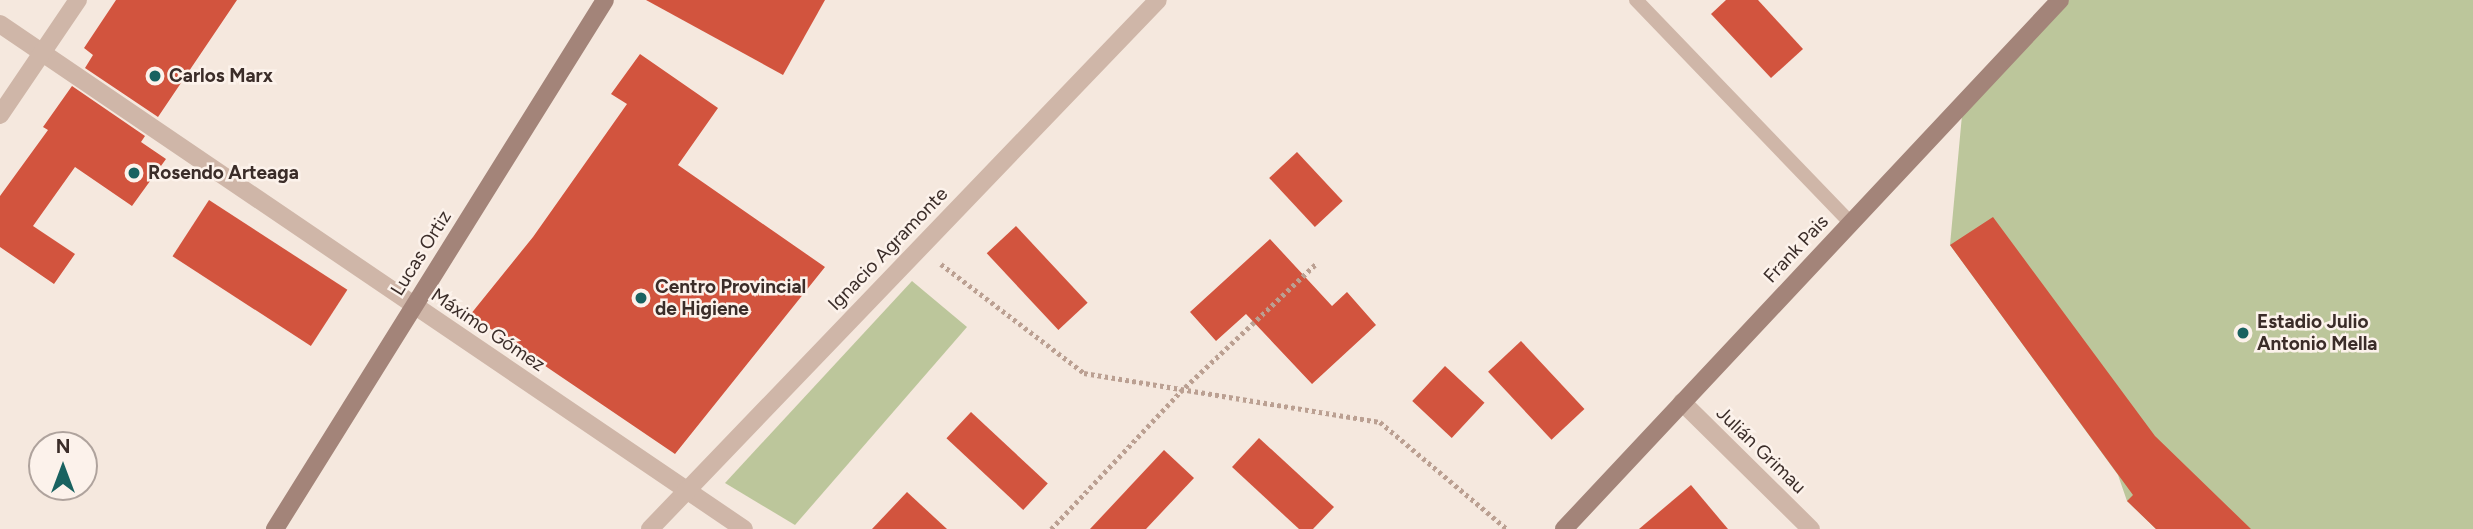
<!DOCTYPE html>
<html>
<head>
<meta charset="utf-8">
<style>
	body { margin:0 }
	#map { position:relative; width:2473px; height:529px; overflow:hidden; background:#f5e8de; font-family:Figtree,sans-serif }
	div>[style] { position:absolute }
	.green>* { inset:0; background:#bcc69b }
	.building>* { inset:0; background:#d2543e; transform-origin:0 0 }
	.path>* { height:4.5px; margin-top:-2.25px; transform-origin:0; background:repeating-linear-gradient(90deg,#bba092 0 3.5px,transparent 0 7px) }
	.service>* { height:14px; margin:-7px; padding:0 7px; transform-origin:7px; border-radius:7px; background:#cfb6a8 }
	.minor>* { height:18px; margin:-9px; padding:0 9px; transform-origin:9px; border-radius:9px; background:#cfb6a8 }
	.tertiary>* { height:18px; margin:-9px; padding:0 9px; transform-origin:9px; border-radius:9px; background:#cfb6a8 }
	.secondary>* { height:18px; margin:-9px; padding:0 9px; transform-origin:9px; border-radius:9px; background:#a38479 }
	.dots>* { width:19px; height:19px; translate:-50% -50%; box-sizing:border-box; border:4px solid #fcf2eb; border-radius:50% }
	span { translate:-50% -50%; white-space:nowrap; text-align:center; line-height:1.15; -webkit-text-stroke:5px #fcf2eb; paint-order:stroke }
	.poi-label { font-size:19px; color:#3b2d29; font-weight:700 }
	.left { translate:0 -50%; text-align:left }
	.street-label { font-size:19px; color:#3b2d29 }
	.north { position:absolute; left:28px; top:431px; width:70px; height:70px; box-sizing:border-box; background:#fcf2eb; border:2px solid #afa39d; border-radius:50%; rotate:0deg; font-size:19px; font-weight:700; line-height:28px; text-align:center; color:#3b2d29 }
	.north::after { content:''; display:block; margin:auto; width:24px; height:32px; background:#196260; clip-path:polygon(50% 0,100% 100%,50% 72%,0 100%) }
</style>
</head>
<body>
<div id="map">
	<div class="green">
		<div style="clip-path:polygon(2069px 0,2473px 0,2473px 529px,2156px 529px,2127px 501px,2118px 475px,1950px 245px,1962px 115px)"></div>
		<div style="clip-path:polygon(912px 281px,967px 327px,795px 525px,725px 483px)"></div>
	</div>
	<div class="building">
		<div style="clip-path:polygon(116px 0,237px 0,158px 117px,85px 68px,93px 55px,84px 48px)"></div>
		<div style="clip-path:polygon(646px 0,825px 0,783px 75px)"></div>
		<div style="clip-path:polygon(1726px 0,1758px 0,1803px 49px,1771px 78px,1711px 14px)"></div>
		<div style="clip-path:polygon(640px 54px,718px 108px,678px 165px,825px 267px,675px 454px,470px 315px,533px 237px,627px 104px,611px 94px)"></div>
		<div style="clip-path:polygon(72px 86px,145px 136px,141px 142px,166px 159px,132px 206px,75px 167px,33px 226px,75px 254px,54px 284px,0 247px,0 196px,48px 130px,43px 127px)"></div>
		<div style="left:1297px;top:152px;width:67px;height:38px;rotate:47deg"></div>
		<div style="left:209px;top:200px;width:165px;height:67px;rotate:33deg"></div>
		<div style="clip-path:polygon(1993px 217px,2155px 436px,2251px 529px,2156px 529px,2127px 501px,2133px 495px,1950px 245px)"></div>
		<div style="left:1016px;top:226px;width:105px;height:40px;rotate:47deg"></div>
		<div style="clip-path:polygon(1270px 239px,1332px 306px,1347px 292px,1376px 325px,1312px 384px,1246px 314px,1216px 341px,1190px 312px)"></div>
		<div style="left:1521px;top:341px;width:93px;height:45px;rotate:47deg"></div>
		<div style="left:1445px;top:366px;width:54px;height:48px;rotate:43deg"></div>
		<div style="left:971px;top:412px;width:105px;height:36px;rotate:43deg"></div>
		<div style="clip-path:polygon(1259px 438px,1334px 507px,1313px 529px,1299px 529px,1232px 467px)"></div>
		<div style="clip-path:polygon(1164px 450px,1194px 478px,1146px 529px,1090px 529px)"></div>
		<div style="clip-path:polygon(1691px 485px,1728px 529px,1639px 529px)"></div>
		<div style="clip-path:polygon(907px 492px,947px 529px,872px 529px)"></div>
	</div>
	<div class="path">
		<div style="left:941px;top:264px;width:180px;rotate:37.3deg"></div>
		<div style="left:1084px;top:373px;width:300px;rotate:9.4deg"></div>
		<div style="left:1380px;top:422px;width:166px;rotate:40.1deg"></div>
		<div style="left:1051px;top:529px;width:188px;rotate:-46.7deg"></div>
		<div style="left:1180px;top:392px;width:187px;rotate:-43.3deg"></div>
	</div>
	<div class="service">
		<div style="left:1636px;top:0;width:308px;rotate:46.1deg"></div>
	</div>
	<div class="minor">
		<div style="left:0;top:24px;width:899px;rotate:34.17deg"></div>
		<div style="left:0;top:115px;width:139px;rotate:-55.9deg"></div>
	</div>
	<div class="tertiary">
		<div style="left:1682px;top:402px;width:181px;rotate:44.6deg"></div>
		<div style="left:650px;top:529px;width:733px;rotate:-46.16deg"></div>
	</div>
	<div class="secondary">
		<div style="left:275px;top:529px;width:623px;rotate:-58.04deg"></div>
		<div style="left:1564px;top:529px;width:725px;rotate:-46.84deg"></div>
	</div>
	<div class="dots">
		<div style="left:155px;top:76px;background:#196260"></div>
		<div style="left:134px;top:173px;background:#196260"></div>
		<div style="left:641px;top:298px;background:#196260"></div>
		<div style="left:2243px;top:333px;background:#196260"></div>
	</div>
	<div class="poi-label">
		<span class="left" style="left:169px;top:76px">Carlos Marx</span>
		<span class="left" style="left:148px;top:173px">Rosendo Arteaga</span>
		<span class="left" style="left:655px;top:298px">Centro Provincial<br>de Higiene</span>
		<span class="left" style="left:2257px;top:333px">Estadio Julio<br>Antonio Mella</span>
	</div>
	<div class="street-label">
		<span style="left:888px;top:249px;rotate:-46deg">Ignacio Agramonte</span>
		<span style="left:1796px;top:249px;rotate:-47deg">Frank Pais</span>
		<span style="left:421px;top:253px;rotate:-58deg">Lucas Ortiz</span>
		<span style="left:488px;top:330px;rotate:34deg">Máximo Gómez</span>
		<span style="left:1761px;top:450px;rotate:44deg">Julián Grimau</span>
	</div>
	<div class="north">N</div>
</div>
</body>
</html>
